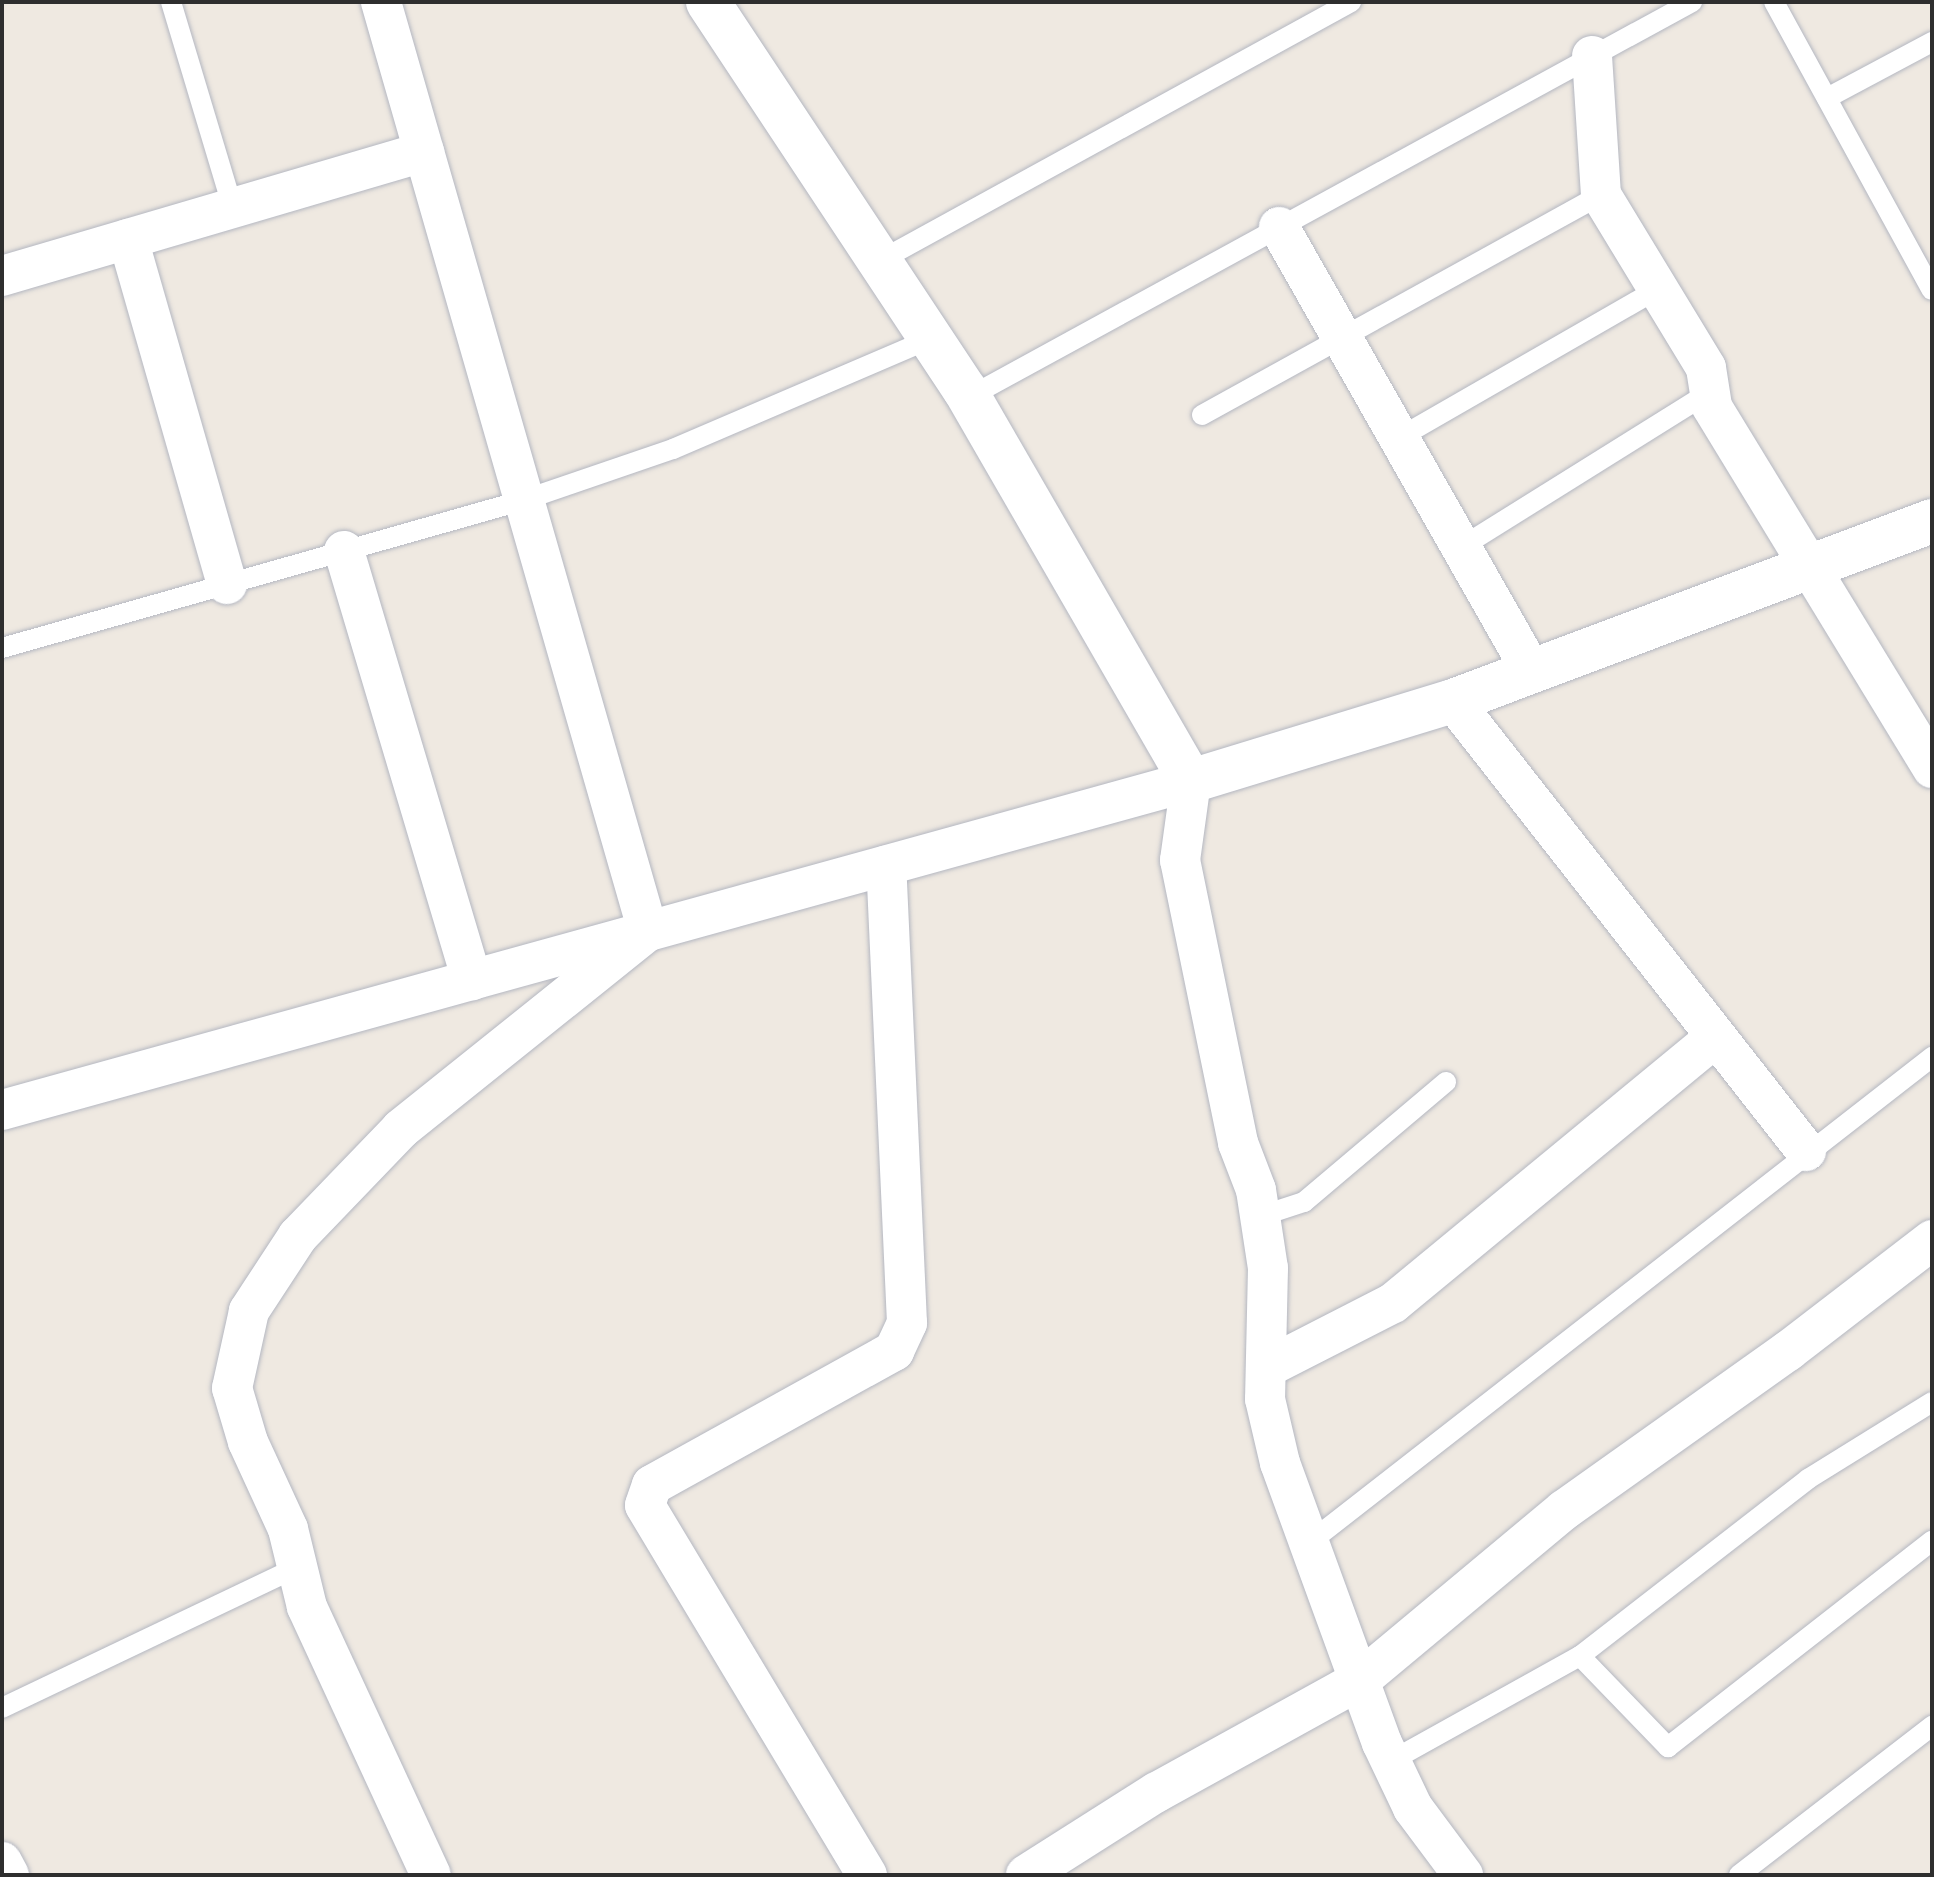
<!DOCTYPE html>
<html>
<head>
<meta charset="utf-8">
<style>
	body { margin:0 }
	#map { position:relative; width:1934px; height:1877px; overflow:hidden; background:#efe9e1; font-family:Commissioner,sans-serif }
	div>[style] { position:absolute }
	.roads { filter:drop-shadow(0 0 2px #b4b7c1) drop-shadow(0 0 2px #b4b7c1) }
	.lane>* { height:20px; margin:-10px; padding:0 10px; transform-origin:10px; border-radius:10px; background:#fff }
	.street>* { height:40px; margin:-20px; padding:0 20px; transform-origin:20px; border-radius:20px; background:#fff }
	.secondary>* { height:44px; margin:-22px; padding:0 22px; transform-origin:22px; border-radius:22px; background:#fff }
	span { translate:-50% -50%; white-space:nowrap; text-align:center; line-height:1.15; -webkit-text-stroke:6px #fff; paint-order:stroke }
	.frame { position:absolute; inset:0; border:4px solid #2e2e2e; pointer-events:none }
</style>
</head>
<body>
<div id="map">
	<div class="roads">
		<div class="lane">
			<div style="left:171px;top:2px;width:216px;rotate:73.3deg"></div>
			<div style="left:1774px;top:2px;width:328px;rotate:61.3deg"></div>
			<div style="left:1827px;top:98px;width:119px;rotate:-28.1deg"></div>
			<div style="left:883px;top:259px;width:534px;rotate:-28.77deg"></div>
			<div style="left:969px;top:397px;width:824px;rotate:-28.65deg"></div>
			<div style="left:1202px;top:415px;width:456px;rotate:-28.9deg"></div>
			<div style="left:1397px;top:439px;width:301px;rotate:-29.9deg"></div>
			<div style="left:1460px;top:548px;width:295px;rotate:-32deg"></div>
			<div style="left:2px;top:648px;width:543px;rotate:-15.83deg"></div>
			<div style="left:524px;top:500px;width:157px;rotate:-18.9deg"></div>
			<div style="left:673px;top:449px;width:282px;rotate:-23.2deg"></div>
			<div style="left:1261px;top:1216px;width:45px;rotate:-18deg"></div>
			<div style="left:1304px;top:1202px;width:186px;rotate:-40.2deg"></div>
			<div style="left:1310px;top:1542px;width:789px;rotate:-37.95deg"></div>
			<div style="left:1580px;top:1656px;width:289px;rotate:-37.8deg"></div>
			<div style="left:1808px;top:1479px;width:146px;rotate:-31.8deg"></div>
			<div style="left:2px;top:1708px;width:328px;rotate:-25.5deg"></div>
			<div style="left:1391px;top:1761px;width:216px;rotate:-29.1deg"></div>
			<div style="left:1580px;top:1656px;width:127px;rotate:46deg"></div>
			<div style="left:1668px;top:1747px;width:335px;rotate:-38deg"></div>
			<div style="left:1739px;top:1875px;width:244px;rotate:-37.7deg"></div>
		</div>
		<div class="street">
			<div style="left:381px;top:2px;width:967px;rotate:73.97deg"></div>
			<div style="left:648px;top:931px;width:317px;rotate:141.3deg"></div>
			<div style="left:401px;top:1129px;width:149px;rotate:133.9deg"></div>
			<div style="left:298px;top:1236px;width:90px;rotate:123.2deg"></div>
			<div style="left:249px;top:1311px;width:79px;rotate:102.4deg"></div>
			<div style="left:232px;top:1388px;width:56px;rotate:73.5deg"></div>
			<div style="left:248px;top:1442px;width:96px;rotate:65.3deg"></div>
			<div style="left:288px;top:1529px;width:80px;rotate:76.3deg"></div>
			<div style="left:307px;top:1607px;width:295px;rotate:65.2deg"></div>
			<div style="left:1592px;top:56px;width:139px;rotate:86.3deg"></div>
			<div style="left:1601px;top:195px;width:202px;rotate:58.7deg"></div>
			<div style="left:1706px;top:368px;width:39px;rotate:81deg"></div>
			<div style="left:1712px;top:407px;width:423px;rotate:58.6deg"></div>
			<div style="left:1279px;top:227px;width:510px;rotate:60.37deg"></div>
			<div style="left:128px;top:239px;width:359px;rotate:74deg"></div>
			<div style="left:2px;top:276px;width:440px;rotate:-16.4deg"></div>
			<div style="left:344px;top:551px;width:448px;rotate:73.4deg"></div>
			<div style="left:1453px;top:701px;width:572px;rotate:51.89deg"></div>
			<div style="left:2px;top:1110px;width:1234px;rotate:-15.47deg"></div>
			<div style="left:1191px;top:781px;width:80px;rotate:97.9deg"></div>
			<div style="left:1180px;top:860px;width:289px;rotate:78.4deg"></div>
			<div style="left:1238px;top:1143px;width:50px;rotate:69deg"></div>
			<div style="left:1256px;top:1190px;width:79px;rotate:81.3deg"></div>
			<div style="left:1268px;top:1268px;width:131px;rotate:91.3deg"></div>
			<div style="left:1265px;top:1399px;width:66px;rotate:76.8deg"></div>
			<div style="left:1280px;top:1463px;width:298px;rotate:70deg"></div>
			<div style="left:1382px;top:1743px;width:72px;rotate:64.5deg"></div>
			<div style="left:1413px;top:1808px;width:84px;rotate:53.3deg"></div>
			<div style="left:1266px;top:1368px;width:143px;rotate:-27.1deg"></div>
			<div style="left:1393px;top:1303px;width:418px;rotate:-39.5deg"></div>
			<div style="left:2px;top:1862px;width:15px;rotate:62deg"></div>
			<div style="left:867px;top:1875px;width:431px;rotate:-121deg"></div>
			<div style="left:645px;top:1505px;width:21px;rotate:-71deg"></div>
			<div style="left:652px;top:1485px;width:277px;rotate:-29deg"></div>
			<div style="left:894px;top:1351px;width:31px;rotate:-65deg"></div>
			<div style="left:907px;top:1323px;width:458px;rotate:-92.6deg"></div>
			<div style="left:1026px;top:1875px;width:155px;rotate:-32.4deg"></div>
			<div style="left:1157px;top:1792px;width:232px;rotate:-28.9deg"></div>
			<div style="left:1360px;top:1680px;width:266px;rotate:-39.8deg"></div>
			<div style="left:1564px;top:1510px;width:275px;rotate:-35.4deg"></div>
			<div style="left:1788px;top:1351px;width:182px;rotate:-37.6deg"></div>
		</div>
		<div class="secondary">
			<div style="left:708px;top:2px;width:465px;rotate:56.5deg"></div>
			<div style="left:965px;top:390px;width:452px;rotate:60deg"></div>
			<div style="left:1191px;top:781px;width:274px;rotate:-17deg"></div>
			<div style="left:1453px;top:701px;width:512px;rotate:-20.6deg"></div>
		</div>
	</div>
	<div class="frame"></div>
</div>
</body>
</html>
